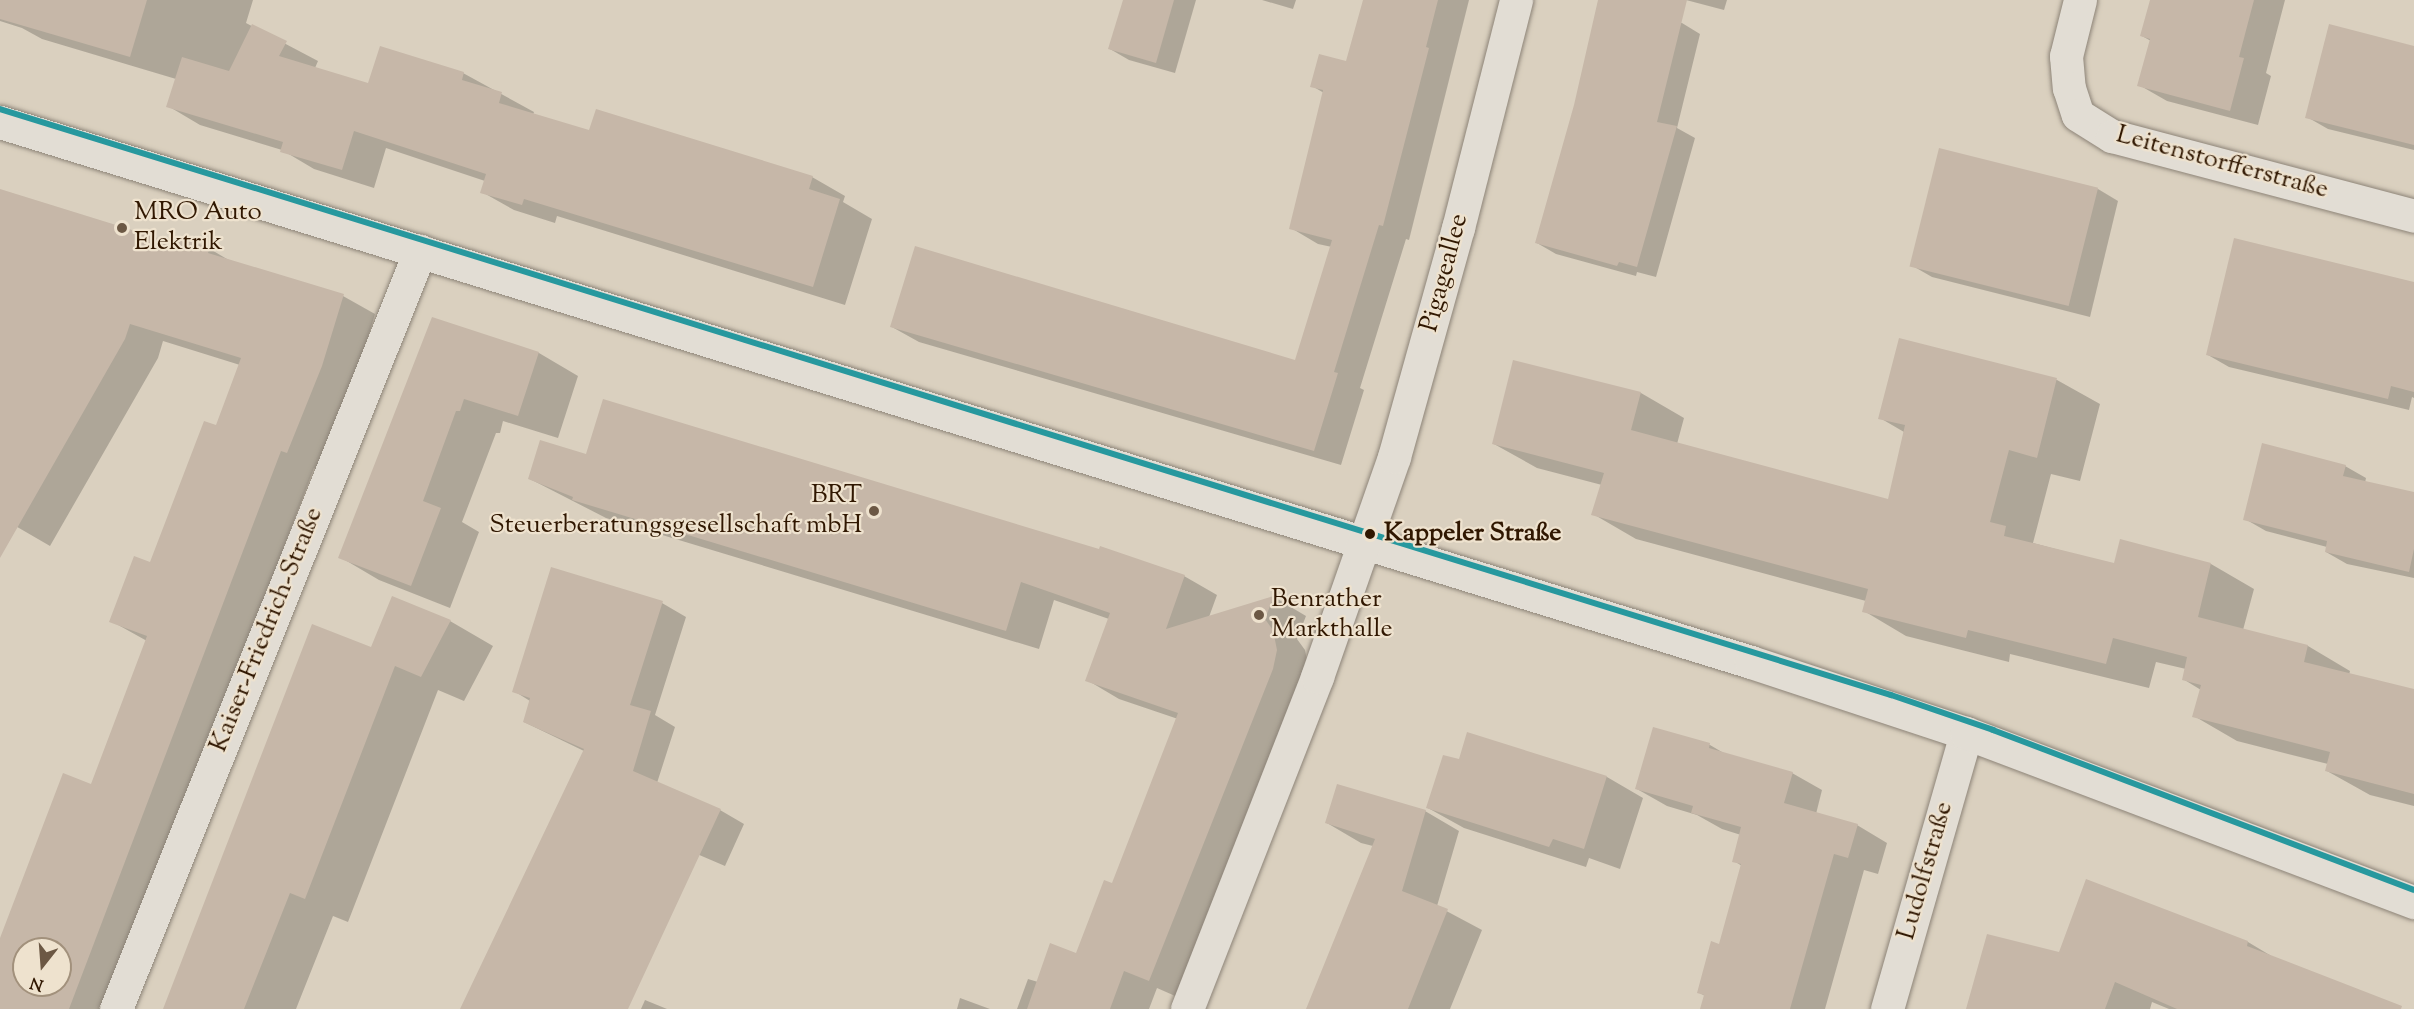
<!DOCTYPE html>
<html>
<head>
<meta charset="utf-8">
<style>
	body { margin:0 }
	#map { position:relative; width:2414px; height:1009px; overflow:hidden; background:#dad0bf; font-family:"Sorts Mill Goudy",serif }
	div>[style] { position:absolute }
	.shadow>* { inset:0; background:#0003 }
	.building>* { inset:0; background:#c6b7a8; transform-origin:0 0 }
	.roads { filter:drop-shadow(0 0 2px #8d8478) drop-shadow(0 0 2px #8d8478) }
	.street>* { height:33px; margin:-16.5px; padding:0 16.5px; transform-origin:16.5px; border-radius:16.5px; background:#e2ddd4 }
	.secondary>* { height:33px; margin:-16.5px; padding:0 16.5px; transform-origin:16.5px; border-radius:16.5px; background:#e2ddd4 }
	.metro-1>* { height:6px; margin:-3px; padding:0 3px; transform-origin:3px; border-radius:3px; background:#27989e }
	.dots>* { width:16px; height:16px; translate:-50% -50%; box-sizing:border-box; border:3px solid #eee2ce; border-radius:50% }
	span { translate:-50% -50%; white-space:nowrap; text-align:center; line-height:1.15; -webkit-text-stroke:4.5px #eee2ce; paint-order:stroke }
	.street-label { font-size:26px; color:#301701 }
	.poi-label { font-size:26px; color:#301701 }
	.left { translate:0 -50%; text-align:left }
	.right { translate:-100% -50%; text-align:right }
	.stop-label { font-size:26px; color:#301701; font-weight:700 }
	.north { position:absolute; left:12px; top:937px; width:60px; height:60px; box-sizing:border-box; background:#eee2ce; border:2px solid #a2917c; border-radius:50%; rotate:197deg; font-size:16px; font-weight:700; line-height:24px; text-align:center; color:#301701 }
	.north::after { content:''; display:block; margin:auto; width:21px; height:27px; background:#6c5844; clip-path:polygon(50% 0,100% 100%,50% 72%,0 100%) }
</style>
</head>
<body>
<div id="map">
	<div class="shadow">
		<div style="clip-path:polygon(0 0,253px 0,246px 23px,318px 61px,315px 68px,369px 85px,463px 73px,534px 112px,533px 115px,590px 132px,812px 177px,845px 196px,843px 202px,872px 219px,845px 305px,557px 216px,555px 223px,514px 210px,482px 192px,485px 181px,386px 148px,374px 188px,314px 169px,282px 150px,200px 125px,168px 106px,176px 79px,42px 39px,22px 28px,0 21px)"></div>
		<div style="clip-path:polygon(1124px 0,1196px 0,1175px 73px,1129px 60px,1110px 49px)"></div>
		<div style="clip-path:polygon(1262px 0,1296px 0,1293px 9px)"></div>
		<div style="clip-path:polygon(1365px 0,1469px 0,1409px 240px,1406px 239px,1360px 388px,1364px 390px,1341px 465px,919px 342px,892px 327px,1296px 362px,1332px 247px,1318px 244px,1291px 228px,1324px 93px,1312px 86px,1347px 63px)"></div>
		<div style="clip-path:polygon(1686px 0,1727px 0,1724px 10px)"></div>
		<div style="clip-path:polygon(2151px 0,2285px 0,2266px 73px,2271px 76px,2258px 125px,2167px 101px,2139px 85px,2151px 41px,2142px 36px)"></div>
		<div style="clip-path:polygon(1598px 3px,1682px 23px,1700px 34px,1677px 128px,1695px 138px,1656px 277px,1637px 272px,1636px 276px,1556px 254px,1537px 243px,1575px 106px)"></div>
		<div style="clip-path:polygon(2414px 48px,2414px 150px,2328px 129px,2307px 117px)"></div>
		<div style="clip-path:polygon(2098px 189px,2118px 201px,2090px 317px,1932px 277px,1911px 265px)"></div>
		<div style="clip-path:polygon(evenodd,0 191px,175px 244px,177px 239px,210px 249px,232px 262px,343px 296px,375px 314px,354px 385px,320px 470px,314px 468px,109px 1009px,0 1009px,0 942px,92px 786px,147px 641px,111px 621px,151px 564px,217px 427px,240px 365px,163px 341px,158px 358px,50px 546px,0 517px,0 191px,24px 949px,60px 949px,60px 985px,24px 985px,24px 949px)"></div>
		<div style="clip-path:polygon(2414px 283px,2414px 398px,2412px 397px,2409px 410px,2229px 367px,2208px 355px)"></div>
		<div style="clip-path:polygon(433px 319px,539px 353px,578px 376px,558px 438px,503px 421px,500px 433px,496px 433px,462px 522px,479px 532px,450px 608px,379px 580px,340px 557px)"></div>
		<div style="clip-path:polygon(1900px 340px,2057px 380px,2100px 404px,2080px 481px,2051px 474px,2033px 543px,2115px 565px,2211px 564px,2254px 589px,2243px 630px,2308px 646px,2350px 671px,2349px 675px,2414px 691px,2414px 806px,2370px 795px,2327px 771px,2328px 764px,2237px 741px,2194px 716px,2201px 690px,2183px 679px,2186px 669px,2156px 662px,2149px 688px,2010px 654px,2009px 662px,1906px 636px,1864px 611px,1866px 601px,1636px 539px,1593px 514px,1602px 485px,1537px 468px,1494px 444px,1514px 362px,1641px 393px,1684px 418px,1677px 444px,1889px 501px,1904px 432px,1880px 418px)"></div>
		<div style="clip-path:polygon(587px 456px,1184px 576px,1217px 595px,1209px 617px,1274px 597px,1306px 616px,1297px 639px,1305px 650px,1309px 670px,1182px 999px,1157px 988px,1149px 1009px,1017px 1009px,1028px 979px,1038px 982px,1077px 955px,1113px 885px,1178px 719px,1119px 699px,1087px 680px,1109px 619px,1054px 600px,1039px 649px,606px 518px,530px 479px)"></div>
		<div style="clip-path:polygon(2345px 466px,2366px 478px,2365px 483px,2414px 495px,2414px 578px,2347px 564px,2326px 552px,2327px 547px,2266px 531px,2245px 519px)"></div>
		<div style="clip-path:polygon(662px 603px,686px 617px,655px 715px,675px 727px,657px 783px,720px 810px,744px 824px,725px 866px,676px 845px,601px 1009px,462px 1009px,584px 751px,524px 722px,530px 701px,514px 691px)"></div>
		<div style="clip-path:polygon(450px 621px,493px 646px,464px 701px,438px 690px,348px 922px,333px 916px,296px 1009px,165px 1009px,372px 649px)"></div>
		<div style="clip-path:polygon(1654px 729px,1710px 745px,1727px 755px,1792px 773px,1822px 790px,1816px 814px,1857px 825px,1887px 843px,1878px 874px,1864px 870px,1825px 1009px,1701px 1009px,1705px 996px,1698px 992px,1720px 946px,1742px 866px,1734px 861px,1741px 835px,1722px 829px,1697px 815px,1667px 806px,1637px 789px)"></div>
		<div style="clip-path:polygon(1468px 734px,1607px 777px,1643px 798px,1620px 869px,1589px 858px,1586px 867px,1464px 828px,1428px 808px,1460px 761px)"></div>
		<div style="clip-path:polygon(1425px 811px,1459px 831px,1437px 906px,1482px 930px,1450px 1009px,1307px 1009px,1373px 846px,1361px 843px,1327px 823px)"></div>
		<div style="clip-path:polygon(2248px 942px,2278px 960px,2389px 1009px,2169px 1009px,2152px 1002px,2150px 1009px,1967px 1009px,2060px 954px)"></div>
		<div style="clip-path:polygon(960px 998px,990px 1009px,957px 1009px)"></div>
		<div style="clip-path:polygon(645px 1000px,667px 1009px,641px 1009px)"></div>
	</div>
	<div class="building">
		<div style="clip-path:polygon(0 0,147px 0,130px 57px,0 19px)"></div>
		<div style="clip-path:polygon(1123px 0,1174px 0,1156px 63px,1108px 49px)"></div>
		<div style="clip-path:polygon(1363px 0,1438px 0,1426px 47px,1429px 48px,1383px 226px,1379px 225px,1334px 372px,1338px 373px,1314px 451px,890px 327px,915px 246px,1295px 360px,1332px 240px,1289px 229px,1323px 90px,1310px 87px,1319px 54px,1346px 61px)"></div>
		<div style="clip-path:polygon(1598px 0,1687px 0,1657px 122px,1677px 126px,1637px 267px,1619px 262px,1617px 266px,1535px 243px,1574px 105px)"></div>
		<div style="clip-path:polygon(2150px 0,2254px 0,2239px 57px,2244px 58px,2230px 111px,2137px 86px,2150px 39px,2140px 36px)"></div>
		<div style="clip-path:polygon(252px 24px,287px 41px,279px 56px,368px 83px,380px 46px,464px 72px,462px 80px,502px 92px,499px 103px,589px 130px,596px 109px,813px 176px,809px 189px,840px 199px,813px 287px,524px 199px,522px 205px,480px 193px,486px 174px,354px 131px,342px 170px,280px 152px,283px 142px,166px 107px,182px 57px,229px 71px)"></div>
		<div style="clip-path:polygon(2329px 24px,2414px 46px,2414px 145px,2305px 118px)"></div>
		<div style="left:1939px;top:148px;width:164px;height:122px;rotate:14deg"></div>
		<div style="clip-path:polygon(evenodd,0 189px,174px 243px,176px 238px,210px 247px,208px 253px,344px 294px,322px 366px,287px 453px,281px 451px,69px 1009px,0 1009px,0 938px,63px 773px,91px 784px,147px 636px,109px 622px,134px 556px,150px 562px,204px 421px,216px 425px,241px 358px,130px 324px,125px 339px,0 558px,0 189px,24px 949px,60px 949px,60px 985px,24px 985px,24px 949px)"></div>
		<div style="clip-path:polygon(2234px 238px,2414px 282px,2414px 392px,2391px 386px,2388px 399px,2206px 355px)"></div>
		<div style="clip-path:polygon(432px 317px,539px 352px,518px 416px,464px 399px,460px 411px,456px 411px,423px 501px,441px 508px,411px 586px,338px 558px)"></div>
		<div style="clip-path:polygon(1899px 338px,2057px 378px,2037px 458px,2009px 450px,1990px 522px,2006px 526px,2004px 536px,2114px 563px,2120px 539px,2211px 563px,2198px 617px,2308px 645px,2304px 662px,2414px 689px,2414px 794px,2325px 771px,2330px 752px,2192px 717px,2201px 685px,2182px 680px,2187px 657px,2113px 638px,2106px 664px,1968px 630px,1966px 638px,1862px 612px,1868px 589px,1591px 515px,1604px 473px,1492px 444px,1513px 360px,1641px 392px,1631px 430px,1888px 499px,1905px 425px,1878px 419px)"></div>
		<div style="clip-path:polygon(603px 399px,1099px 549px,1100px 546px,1185px 575px,1166px 629px,1274px 596px,1265px 619px,1273px 630px,1277px 650px,1273px 669px,1149px 981px,1124px 971px,1110px 1009px,1027px 1009px,1050px 943px,1076px 953px,1104px 880px,1112px 883px,1178px 713px,1085px 681px,1110px 613px,1021px 582px,1006px 631px,572px 500px,573px 497px,528px 479px,540px 440px,586px 454px)"></div>
		<div style="clip-path:polygon(2262px 443px,2346px 465px,2343px 476px,2414px 492px,2414px 549px,2409px 572px,2325px 552px,2327px 541px,2243px 520px)"></div>
		<div style="clip-path:polygon(551px 567px,663px 601px,630px 705px,651px 711px,633px 771px,721px 809px,628px 1009px,460px 1009px,584px 749px,523px 722px,530px 698px,512px 692px)"></div>
		<div style="clip-path:polygon(392px 596px,451px 620px,421px 677px,395px 666px,305px 899px,290px 893px,244px 1009px,163px 1009px,312px 624px,371px 647px)"></div>
		<div style="clip-path:polygon(1653px 727px,1710px 743px,1709px 748px,1793px 772px,1784px 803px,1858px 824px,1848px 858px,1834px 854px,1790px 1009px,1700px 1009px,1704px 995px,1697px 993px,1711px 941px,1719px 944px,1741px 864px,1732px 862px,1741px 827px,1691px 813px,1693px 806px,1635px 789px)"></div>
		<div style="clip-path:polygon(1467px 732px,1607px 776px,1584px 849px,1553px 839px,1549px 847px,1426px 808px,1443px 755px,1459px 759px)"></div>
		<div style="clip-path:polygon(1337px 784px,1426px 810px,1402px 891px,1448px 909px,1408px 1009px,1306px 1009px,1375px 839px,1325px 823px)"></div>
		<div style="clip-path:polygon(2086px 879px,2248px 941px,2247px 946px,2402px 1006px,2401px 1009px,2177px 1009px,2115px 982px,2105px 1009px,1966px 1009px,1987px 934px,2059px 952px)"></div>
	</div>
	<div class="roads">
		<div class="street">
			<div style="left:2080px;top:0;width:58px;rotate:104deg"></div>
			<div style="left:2066px;top:56px;width:32px;rotate:85deg"></div>
			<div style="left:2069px;top:88px;width:28px;rotate:72deg"></div>
			<div style="left:2078px;top:115px;width:40px;rotate:32deg"></div>
			<div style="left:2112px;top:136px;width:312px;rotate:14.8deg"></div>
			<div style="left:116px;top:1009px;width:817px;rotate:-68.15deg"></div>
			<div style="left:1887px;top:1009px;width:287px;rotate:-74deg"></div>
		</div>
		<div class="secondary">
			<div style="left:0;top:122px;width:1832px;rotate:17.14deg"></div>
			<div style="left:1751px;top:662px;width:226px;rotate:18.3deg"></div>
			<div style="left:1966px;top:733px;width:479px;rotate:20.7deg"></div>
			<div style="left:1187px;top:1009px;width:357px;rotate:-68.6deg"></div>
			<div style="left:1317px;top:677px;width:233px;rotate:-70.7deg"></div>
			<div style="left:1394px;top:457px;width:238px;rotate:-74.4deg"></div>
			<div style="left:1458px;top:228px;width:235px;rotate:-75.7deg"></div>
		</div>
	</div>
	<div class="metro-1">
		<div style="left:0;top:109px;width:1980px;rotate:17.22deg"></div>
		<div style="left:1891px;top:695px;width:108px;rotate:18.9deg"></div>
		<div style="left:1993px;top:730px;width:450px;rotate:20.8deg"></div>
	</div>
	<div class="dots">
		<div style="left:122px;top:228px;background:#6c5844"></div>
		<div style="left:874px;top:511px;background:#6c5844"></div>
		<div style="left:1370px;top:534px;background:#301701"></div>
		<div style="left:1259px;top:615px;background:#6c5844"></div>
	</div>
	<div class="street-label">
		<span style="left:2222px;top:163px;rotate:15deg">Leitenstorfferstraße</span>
		<span style="left:1445px;top:273px;rotate:-75deg">Pigageallee</span>
		<span style="left:267px;top:630px;rotate:-68deg">Kaiser-Friedrich-Straße</span>
		<span style="left:1926px;top:871px;rotate:-74deg">Ludolfstraße</span>
	</div>
	<div class="poi-label">
		<span class="left" style="left:134px;top:228px">MRO Auto<br>Elektrik</span>
		<span class="right" style="left:862px;top:511px">BRT<br>Steuerberatungsgesellschaft mbH</span>
		<span class="left" style="left:1271px;top:615px">Benrather<br>Markthalle</span>
	</div>
	<div class="stop-label">
		<span class="left" style="left:1384px;top:534px">Kappeler Straße</span>
	</div>
	<div class="north">N</div>
</div>
</body>
</html>
